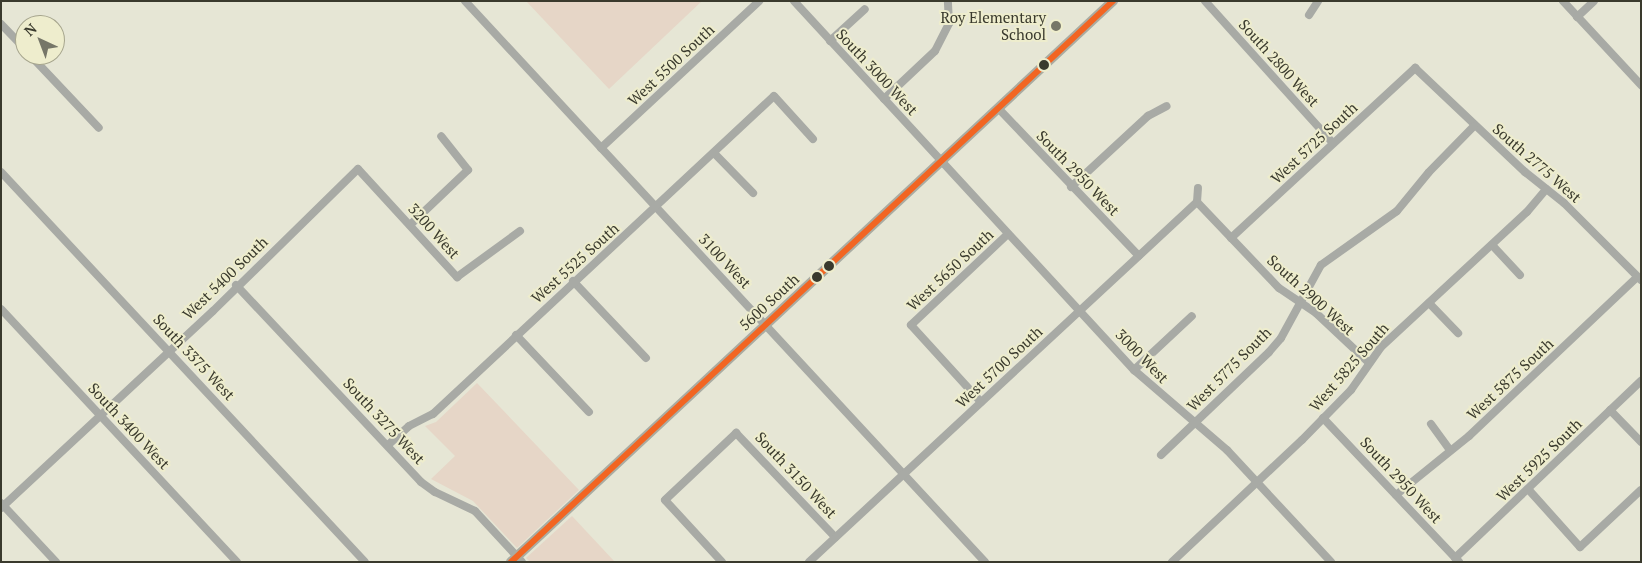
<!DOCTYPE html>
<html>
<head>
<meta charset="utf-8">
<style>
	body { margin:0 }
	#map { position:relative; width:1642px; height:563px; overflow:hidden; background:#e6e6d5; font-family:"PT Serif",serif }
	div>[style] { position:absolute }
	.green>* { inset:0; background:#e6d6c7 }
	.minor>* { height:8px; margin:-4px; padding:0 4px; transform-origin:4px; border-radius:4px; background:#a8aaa5 }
	.major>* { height:10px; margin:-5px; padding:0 5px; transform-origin:5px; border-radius:5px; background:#aaaca2 }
	.bus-1>* { height:6px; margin:-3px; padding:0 3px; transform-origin:3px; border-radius:3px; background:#f26522 }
	.dots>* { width:14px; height:14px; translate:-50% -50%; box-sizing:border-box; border:2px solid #eeedcd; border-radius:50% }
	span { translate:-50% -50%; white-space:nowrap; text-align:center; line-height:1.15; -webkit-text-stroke:4px #eeedcd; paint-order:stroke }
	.poi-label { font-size:15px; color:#3a3a2d }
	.right { translate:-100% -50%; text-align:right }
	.street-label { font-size:15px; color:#3a3a2d }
	.frame { position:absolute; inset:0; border:2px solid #3a3a2d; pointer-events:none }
	.north { position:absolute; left:15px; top:15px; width:50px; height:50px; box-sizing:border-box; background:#eeedcd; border:1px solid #a6a58d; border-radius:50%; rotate:317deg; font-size:14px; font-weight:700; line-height:20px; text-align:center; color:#3a3a2d }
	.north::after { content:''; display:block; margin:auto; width:18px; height:22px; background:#767668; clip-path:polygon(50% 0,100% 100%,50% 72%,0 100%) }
</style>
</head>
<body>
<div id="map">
	<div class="green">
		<div style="clip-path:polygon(526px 1px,702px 1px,609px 89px)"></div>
		<div style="clip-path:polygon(477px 383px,579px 490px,517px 548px,473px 501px,431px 479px,455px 456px,425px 426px,436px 422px)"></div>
		<div style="clip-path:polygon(572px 516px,615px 562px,530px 562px,526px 558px)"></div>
	</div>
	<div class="minor">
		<div style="left:465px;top:1px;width:765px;rotate:47.17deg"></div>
		<div style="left:794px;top:1px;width:502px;rotate:47.34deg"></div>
		<div style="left:1134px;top:370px;width:123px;rotate:40.7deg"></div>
		<div style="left:1227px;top:450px;width:153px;rotate:47.1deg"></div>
		<div style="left:1205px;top:1px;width:191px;rotate:48deg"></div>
		<div style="left:1563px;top:1px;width:115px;rotate:47.1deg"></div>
		<div style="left:1309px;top:15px;width:17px;rotate:-57deg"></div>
		<div style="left:1577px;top:17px;width:23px;rotate:-43deg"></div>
		<div style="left:1px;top:24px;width:35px;rotate:46deg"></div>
		<div style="left:830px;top:41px;width:47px;rotate:-42.4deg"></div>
		<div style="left:30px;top:55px;width:100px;rotate:46.6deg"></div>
		<div style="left:884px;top:99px;width:70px;rotate:-43.3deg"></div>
		<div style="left:935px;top:51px;width:31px;rotate:-63deg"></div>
		<div style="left:949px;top:23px;width:22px;rotate:-93deg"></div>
		<div style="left:998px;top:108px;width:204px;rotate:46.4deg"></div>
		<div style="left:601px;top:148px;width:216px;rotate:-42.9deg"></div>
		<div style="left:714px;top:153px;width:56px;rotate:45.7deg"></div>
		<div style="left:1px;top:172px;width:533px;rotate:46.97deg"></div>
		<div style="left:1071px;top:187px;width:105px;rotate:-42.7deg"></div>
		<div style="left:1148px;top:116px;width:21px;rotate:-28deg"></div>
		<div style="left:1197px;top:202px;width:119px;rotate:46.4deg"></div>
		<div style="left:1279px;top:288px;width:45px;rotate:34deg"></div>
		<div style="left:1316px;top:313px;width:71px;rotate:43.3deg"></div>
		<div style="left:410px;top:225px;width:80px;rotate:-43.5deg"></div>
		<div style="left:468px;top:170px;width:43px;rotate:-128.5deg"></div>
		<div style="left:1231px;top:238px;width:251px;rotate:-42.7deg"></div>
		<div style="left:1415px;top:68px;width:151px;rotate:43.4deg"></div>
		<div style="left:1525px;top:172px;width:50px;rotate:38.5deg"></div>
		<div style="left:1564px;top:203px;width:109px;rotate:45deg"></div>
		<div style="left:1492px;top:245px;width:41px;rotate:47deg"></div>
		<div style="left:573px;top:281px;width:106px;rotate:46.5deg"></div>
		<div style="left:236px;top:285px;width:270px;rotate:46.8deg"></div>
		<div style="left:421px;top:482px;width:17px;rotate:36deg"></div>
		<div style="left:435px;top:492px;width:44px;rotate:25.4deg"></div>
		<div style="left:475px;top:511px;width:69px;rotate:47.3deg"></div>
		<div style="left:1429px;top:303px;width:42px;rotate:46deg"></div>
		<div style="left:1px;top:309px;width:346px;rotate:47deg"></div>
		<div style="left:516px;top:335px;width:106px;rotate:46.5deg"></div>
		<div style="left:1134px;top:370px;width:79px;rotate:-43deg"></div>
		<div style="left:981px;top:402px;width:104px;rotate:-132.3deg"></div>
		<div style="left:911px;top:325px;width:133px;rotate:-43.2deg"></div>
		<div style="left:1610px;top:410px;width:45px;rotate:45.9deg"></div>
		<div style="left:1323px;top:418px;width:198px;rotate:46.6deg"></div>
		<div style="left:1431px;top:424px;width:32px;rotate:54deg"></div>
		<div style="left:388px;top:445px;width:28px;rotate:-42deg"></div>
		<div style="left:409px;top:426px;width:27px;rotate:-27deg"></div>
		<div style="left:433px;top:414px;width:466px;rotate:-43deg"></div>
		<div style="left:774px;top:96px;width:58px;rotate:47.8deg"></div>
		<div style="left:1161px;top:455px;width:149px;rotate:-43.6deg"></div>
		<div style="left:1269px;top:352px;width:18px;rotate:-49deg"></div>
		<div style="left:1281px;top:338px;width:83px;rotate:-61.3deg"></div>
		<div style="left:1321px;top:265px;width:93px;rotate:-35.4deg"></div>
		<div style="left:1397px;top:211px;width:50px;rotate:-50.6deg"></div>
		<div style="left:1429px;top:172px;width:64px;rotate:-45.6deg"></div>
		<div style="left:1528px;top:489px;width:78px;rotate:48.1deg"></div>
		<div style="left:1580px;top:547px;width:83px;rotate:-43.1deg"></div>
		<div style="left:1396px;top:495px;width:94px;rotate:-38.9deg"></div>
		<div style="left:1469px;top:436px;width:231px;rotate:-43.4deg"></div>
		<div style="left:1px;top:503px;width:81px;rotate:47deg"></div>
		<div style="left:1px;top:508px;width:289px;rotate:-42.9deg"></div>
		<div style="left:213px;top:311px;width:203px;rotate:-44.4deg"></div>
		<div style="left:358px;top:169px;width:147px;rotate:47.5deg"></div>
		<div style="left:457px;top:277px;width:78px;rotate:-36.1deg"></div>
		<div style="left:1455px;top:558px;width:257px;rotate:-43.6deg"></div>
		<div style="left:722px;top:562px;width:84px;rotate:-132.6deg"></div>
		<div style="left:665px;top:500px;width:98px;rotate:-43.3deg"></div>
		<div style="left:736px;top:433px;width:144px;rotate:46.4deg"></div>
		<div style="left:809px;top:562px;width:529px;rotate:-42.86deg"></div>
		<div style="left:1197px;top:202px;width:14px;rotate:-86deg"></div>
		<div style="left:1172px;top:562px;width:178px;rotate:-43.2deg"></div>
		<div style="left:1302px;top:440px;width:70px;rotate:-45.6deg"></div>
		<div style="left:1351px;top:390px;width:52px;rotate:-55.1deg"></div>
		<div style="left:1381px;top:347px;width:199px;rotate:-42.8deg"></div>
		<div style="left:1527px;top:212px;width:30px;rotate:-50deg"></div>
	</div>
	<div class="major">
		<div style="left:511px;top:562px;width:823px;rotate:-42.98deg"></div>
	</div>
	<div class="bus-1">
		<div style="left:511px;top:562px;width:823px;rotate:-42.98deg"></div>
	</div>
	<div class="dots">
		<div style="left:1056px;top:26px;background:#767668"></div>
		<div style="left:1044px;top:65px;background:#3a3a2d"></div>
		<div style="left:829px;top:266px;background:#3a3a2d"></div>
		<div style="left:817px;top:277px;background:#3a3a2d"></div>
	</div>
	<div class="poi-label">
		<span class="right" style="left:1046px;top:26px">Roy Elementary<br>School</span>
	</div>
	<div class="street-label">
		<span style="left:1279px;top:63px;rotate:48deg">South 2800 West</span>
		<span style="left:671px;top:65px;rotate:-43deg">West 5500 South</span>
		<span style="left:877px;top:72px;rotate:47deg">South 3000 West</span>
		<span style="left:1314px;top:143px;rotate:-43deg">West 5725 South</span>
		<span style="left:1537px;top:163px;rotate:41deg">South 2775 West</span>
		<span style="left:1078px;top:173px;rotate:46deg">South 2950 West</span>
		<span style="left:434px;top:231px;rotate:48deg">3200 West</span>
		<span style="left:725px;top:261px;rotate:47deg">3100 West</span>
		<span style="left:575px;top:263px;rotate:-42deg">West 5525 South</span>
		<span style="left:950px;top:270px;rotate:-43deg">West 5650 South</span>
		<span style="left:225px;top:278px;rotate:-44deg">West 5400 South</span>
		<span style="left:1311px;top:295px;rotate:42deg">South 2900 West</span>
		<span style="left:769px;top:302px;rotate:-43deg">5600 South</span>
		<span style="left:1142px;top:356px;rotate:46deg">3000 West</span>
		<span style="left:194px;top:357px;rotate:47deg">South 3375 West</span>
		<span style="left:999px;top:367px;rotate:-43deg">West 5700 South</span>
		<span style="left:1349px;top:367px;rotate:-49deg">West 5825 South</span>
		<span style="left:1229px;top:369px;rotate:-45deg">West 5775 South</span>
		<span style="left:1510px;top:379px;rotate:-43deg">West 5875 South</span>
		<span style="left:384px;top:421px;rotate:47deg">South 3275 West</span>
		<span style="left:129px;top:426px;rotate:47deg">South 3400 West</span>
		<span style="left:1539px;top:460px;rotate:-44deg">West 5925 South</span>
		<span style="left:796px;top:475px;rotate:47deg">South 3150 West</span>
		<span style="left:1401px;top:480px;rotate:47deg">South 2950 West</span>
	</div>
	<div class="frame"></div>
	<div class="north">N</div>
</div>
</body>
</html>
